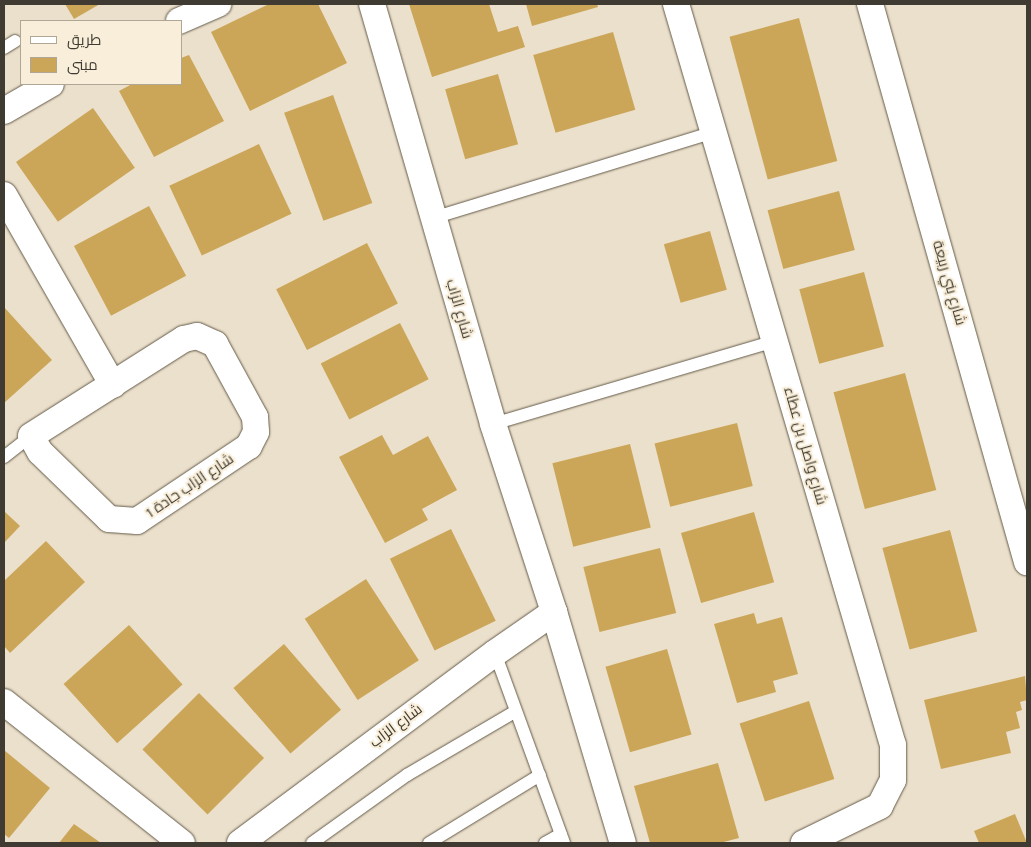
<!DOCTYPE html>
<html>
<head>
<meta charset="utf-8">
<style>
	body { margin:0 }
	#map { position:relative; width:1031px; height:847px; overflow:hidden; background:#ebe0cc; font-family:Karla,Cairo,sans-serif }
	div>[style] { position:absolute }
	.building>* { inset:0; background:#cca658; transform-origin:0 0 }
	.roads { filter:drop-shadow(0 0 1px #635a48) drop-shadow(0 0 1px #635a48) }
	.lane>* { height:12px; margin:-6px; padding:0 6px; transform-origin:6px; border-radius:6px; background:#fff }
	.street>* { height:26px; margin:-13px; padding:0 13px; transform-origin:13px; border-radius:13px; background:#fff }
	span { translate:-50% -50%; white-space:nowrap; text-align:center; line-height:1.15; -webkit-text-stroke:4px #f9eed9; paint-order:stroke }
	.street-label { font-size:15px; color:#3f3b32 }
	.frame { position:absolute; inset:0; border:5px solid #3f3b32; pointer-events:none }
	.legend { position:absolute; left:20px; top:20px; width:162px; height:65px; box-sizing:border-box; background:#f9eed9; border:1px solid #afa696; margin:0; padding:6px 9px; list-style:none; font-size:15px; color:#3f3b32 }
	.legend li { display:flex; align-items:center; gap:10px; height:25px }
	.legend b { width:25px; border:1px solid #afa696 }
</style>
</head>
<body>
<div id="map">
	<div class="building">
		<div style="clip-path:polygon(65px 4px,100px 4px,74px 19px)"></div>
		<div style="clip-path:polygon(269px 4px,318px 4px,347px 63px,250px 111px,211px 32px)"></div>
		<div style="clip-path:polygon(409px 4px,489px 4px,498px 32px,518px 26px,525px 47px,432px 77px)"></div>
		<div style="clip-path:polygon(526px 4px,597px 4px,598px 7px,532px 26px)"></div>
		<div style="left:799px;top:18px;width:148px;height:72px;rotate:75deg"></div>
		<div style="left:613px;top:32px;width:81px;height:83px;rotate:74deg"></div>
		<div style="clip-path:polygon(189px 55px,224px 121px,154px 157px,119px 91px,132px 84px,181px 84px,181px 58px)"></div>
		<div style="left:498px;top:74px;width:73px;height:55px;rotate:74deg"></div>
		<div style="left:333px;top:95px;width:115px;height:52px;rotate:70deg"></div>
		<div style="left:93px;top:108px;width:73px;height:94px;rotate:55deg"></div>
		<div style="left:259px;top:144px;width:77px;height:99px;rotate:65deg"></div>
		<div style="left:839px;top:191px;width:61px;height:74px;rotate:75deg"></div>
		<div style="left:149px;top:206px;width:79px;height:85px;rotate:62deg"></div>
		<div style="left:710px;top:231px;width:61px;height:48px;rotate:74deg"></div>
		<div style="left:367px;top:243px;width:68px;height:102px;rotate:63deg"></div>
		<div style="left:864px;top:272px;width:77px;height:67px;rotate:75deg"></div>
		<div style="clip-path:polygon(4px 307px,52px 360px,4px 403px)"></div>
		<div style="left:400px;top:323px;width:63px;height:89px;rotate:63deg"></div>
		<div style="left:905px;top:373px;width:121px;height:74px;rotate:75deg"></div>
		<div style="left:737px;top:423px;width:65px;height:85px;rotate:76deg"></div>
		<div style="clip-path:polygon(382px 435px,393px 455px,428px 436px,457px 490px,422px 509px,428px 520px,385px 543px,339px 457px)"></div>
		<div style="left:630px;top:444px;width:86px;height:80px;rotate:76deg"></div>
		<div style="clip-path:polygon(4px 511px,20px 526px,4px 543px)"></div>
		<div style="left:754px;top:512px;width:73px;height:76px;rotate:74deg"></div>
		<div style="left:451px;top:529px;width:102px;height:68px;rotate:64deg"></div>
		<div style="left:950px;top:530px;width:105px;height:70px;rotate:75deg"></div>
		<div style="clip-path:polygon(46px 541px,85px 582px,10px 653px,4px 646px,4px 581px)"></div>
		<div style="left:660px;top:548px;width:67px;height:79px;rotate:76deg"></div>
		<div style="left:366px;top:579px;width:97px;height:73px;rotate:57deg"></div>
		<div style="clip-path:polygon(754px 613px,757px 624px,782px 617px,798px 674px,773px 681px,776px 692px,737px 703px,714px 624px)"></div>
		<div style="left:129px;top:625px;width:80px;height:88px;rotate:48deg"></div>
		<div style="left:284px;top:644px;width:87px;height:67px;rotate:49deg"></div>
		<div style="left:667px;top:649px;width:89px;height:64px;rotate:74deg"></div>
		<div style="clip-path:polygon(1025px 676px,1027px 700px,1020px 702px,1022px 710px,1016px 712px,1020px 728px,1006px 732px,1011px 753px,941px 769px,924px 700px)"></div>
		<div style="left:199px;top:693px;width:92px;height:80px;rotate:45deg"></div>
		<div style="left:809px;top:701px;width:82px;height:73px;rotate:72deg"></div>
		<div style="clip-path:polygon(4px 750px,50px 788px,9px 838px,4px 834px)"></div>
		<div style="clip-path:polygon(718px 763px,739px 838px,720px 843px,650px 843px,634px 786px)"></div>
		<div style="clip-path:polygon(1015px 814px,1027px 843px,979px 843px,974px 831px)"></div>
		<div style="clip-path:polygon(74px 824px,101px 843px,59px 843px)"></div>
	</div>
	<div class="roads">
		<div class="lane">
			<div style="left:4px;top:48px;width:13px;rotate:-32deg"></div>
			<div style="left:433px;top:218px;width:294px;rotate:-17deg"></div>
			<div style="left:493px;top:424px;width:294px;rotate:-16.4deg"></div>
			<div style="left:4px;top:457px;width:34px;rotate:-38deg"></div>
			<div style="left:495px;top:653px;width:202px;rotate:70deg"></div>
			<div style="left:312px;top:843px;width:117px;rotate:-35.6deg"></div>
			<div style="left:407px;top:775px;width:126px;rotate:-30.4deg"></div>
			<div style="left:429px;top:843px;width:130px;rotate:-31.5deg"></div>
			<div style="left:545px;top:843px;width:18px;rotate:-29deg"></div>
		</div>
		<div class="street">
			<div style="left:372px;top:4px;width:437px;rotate:73.9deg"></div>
			<div style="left:493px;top:424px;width:198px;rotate:72deg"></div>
			<div style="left:554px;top:612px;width:241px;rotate:73.4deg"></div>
			<div style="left:676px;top:4px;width:772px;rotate:73.68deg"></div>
			<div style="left:893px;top:745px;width:35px;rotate:90deg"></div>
			<div style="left:893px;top:780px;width:29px;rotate:117deg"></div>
			<div style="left:880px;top:806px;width:85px;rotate:154deg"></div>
			<div style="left:870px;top:4px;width:580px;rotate:74.29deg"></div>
			<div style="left:179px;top:21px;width:43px;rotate:-23.6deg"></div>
			<div style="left:4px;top:111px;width:54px;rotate:-29.9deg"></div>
			<div style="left:4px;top:195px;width:219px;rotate:60.2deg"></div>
			<div style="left:197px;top:336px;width:20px;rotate:24deg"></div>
			<div style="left:215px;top:344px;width:83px;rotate:61.3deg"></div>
			<div style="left:255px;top:417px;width:15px;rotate:86deg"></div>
			<div style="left:256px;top:432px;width:16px;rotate:117deg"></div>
			<div style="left:249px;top:446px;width:135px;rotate:146.2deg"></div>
			<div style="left:137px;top:521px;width:28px;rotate:-176deg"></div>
			<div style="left:109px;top:519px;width:96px;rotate:-135.8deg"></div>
			<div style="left:40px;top:452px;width:18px;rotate:-119deg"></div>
			<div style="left:31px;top:436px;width:181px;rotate:-32.4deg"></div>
			<div style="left:184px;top:339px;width:13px;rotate:-13deg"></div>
			<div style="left:4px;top:702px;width:227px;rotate:38.4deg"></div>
			<div style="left:240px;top:843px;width:318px;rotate:-36.7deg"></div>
			<div style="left:495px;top:653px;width:72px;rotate:-34.8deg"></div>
		</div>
	</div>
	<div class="street-label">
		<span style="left:949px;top:283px;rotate:74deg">شارع بني ربيعة</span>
		<span style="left:459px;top:309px;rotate:74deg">شارع الزاب</span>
		<span style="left:805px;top:446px;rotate:74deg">شارع واصل بن عطاء</span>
		<span style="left:190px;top:486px;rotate:-34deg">شارع الزاب جادة 1</span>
		<span style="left:396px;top:726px;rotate:-37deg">شارع الزاب</span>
	</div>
	<div class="frame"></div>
	<ul class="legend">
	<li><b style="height:6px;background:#fff"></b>طريق</li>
	<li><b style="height:14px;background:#cca658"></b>مبنى</li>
	</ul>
</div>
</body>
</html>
